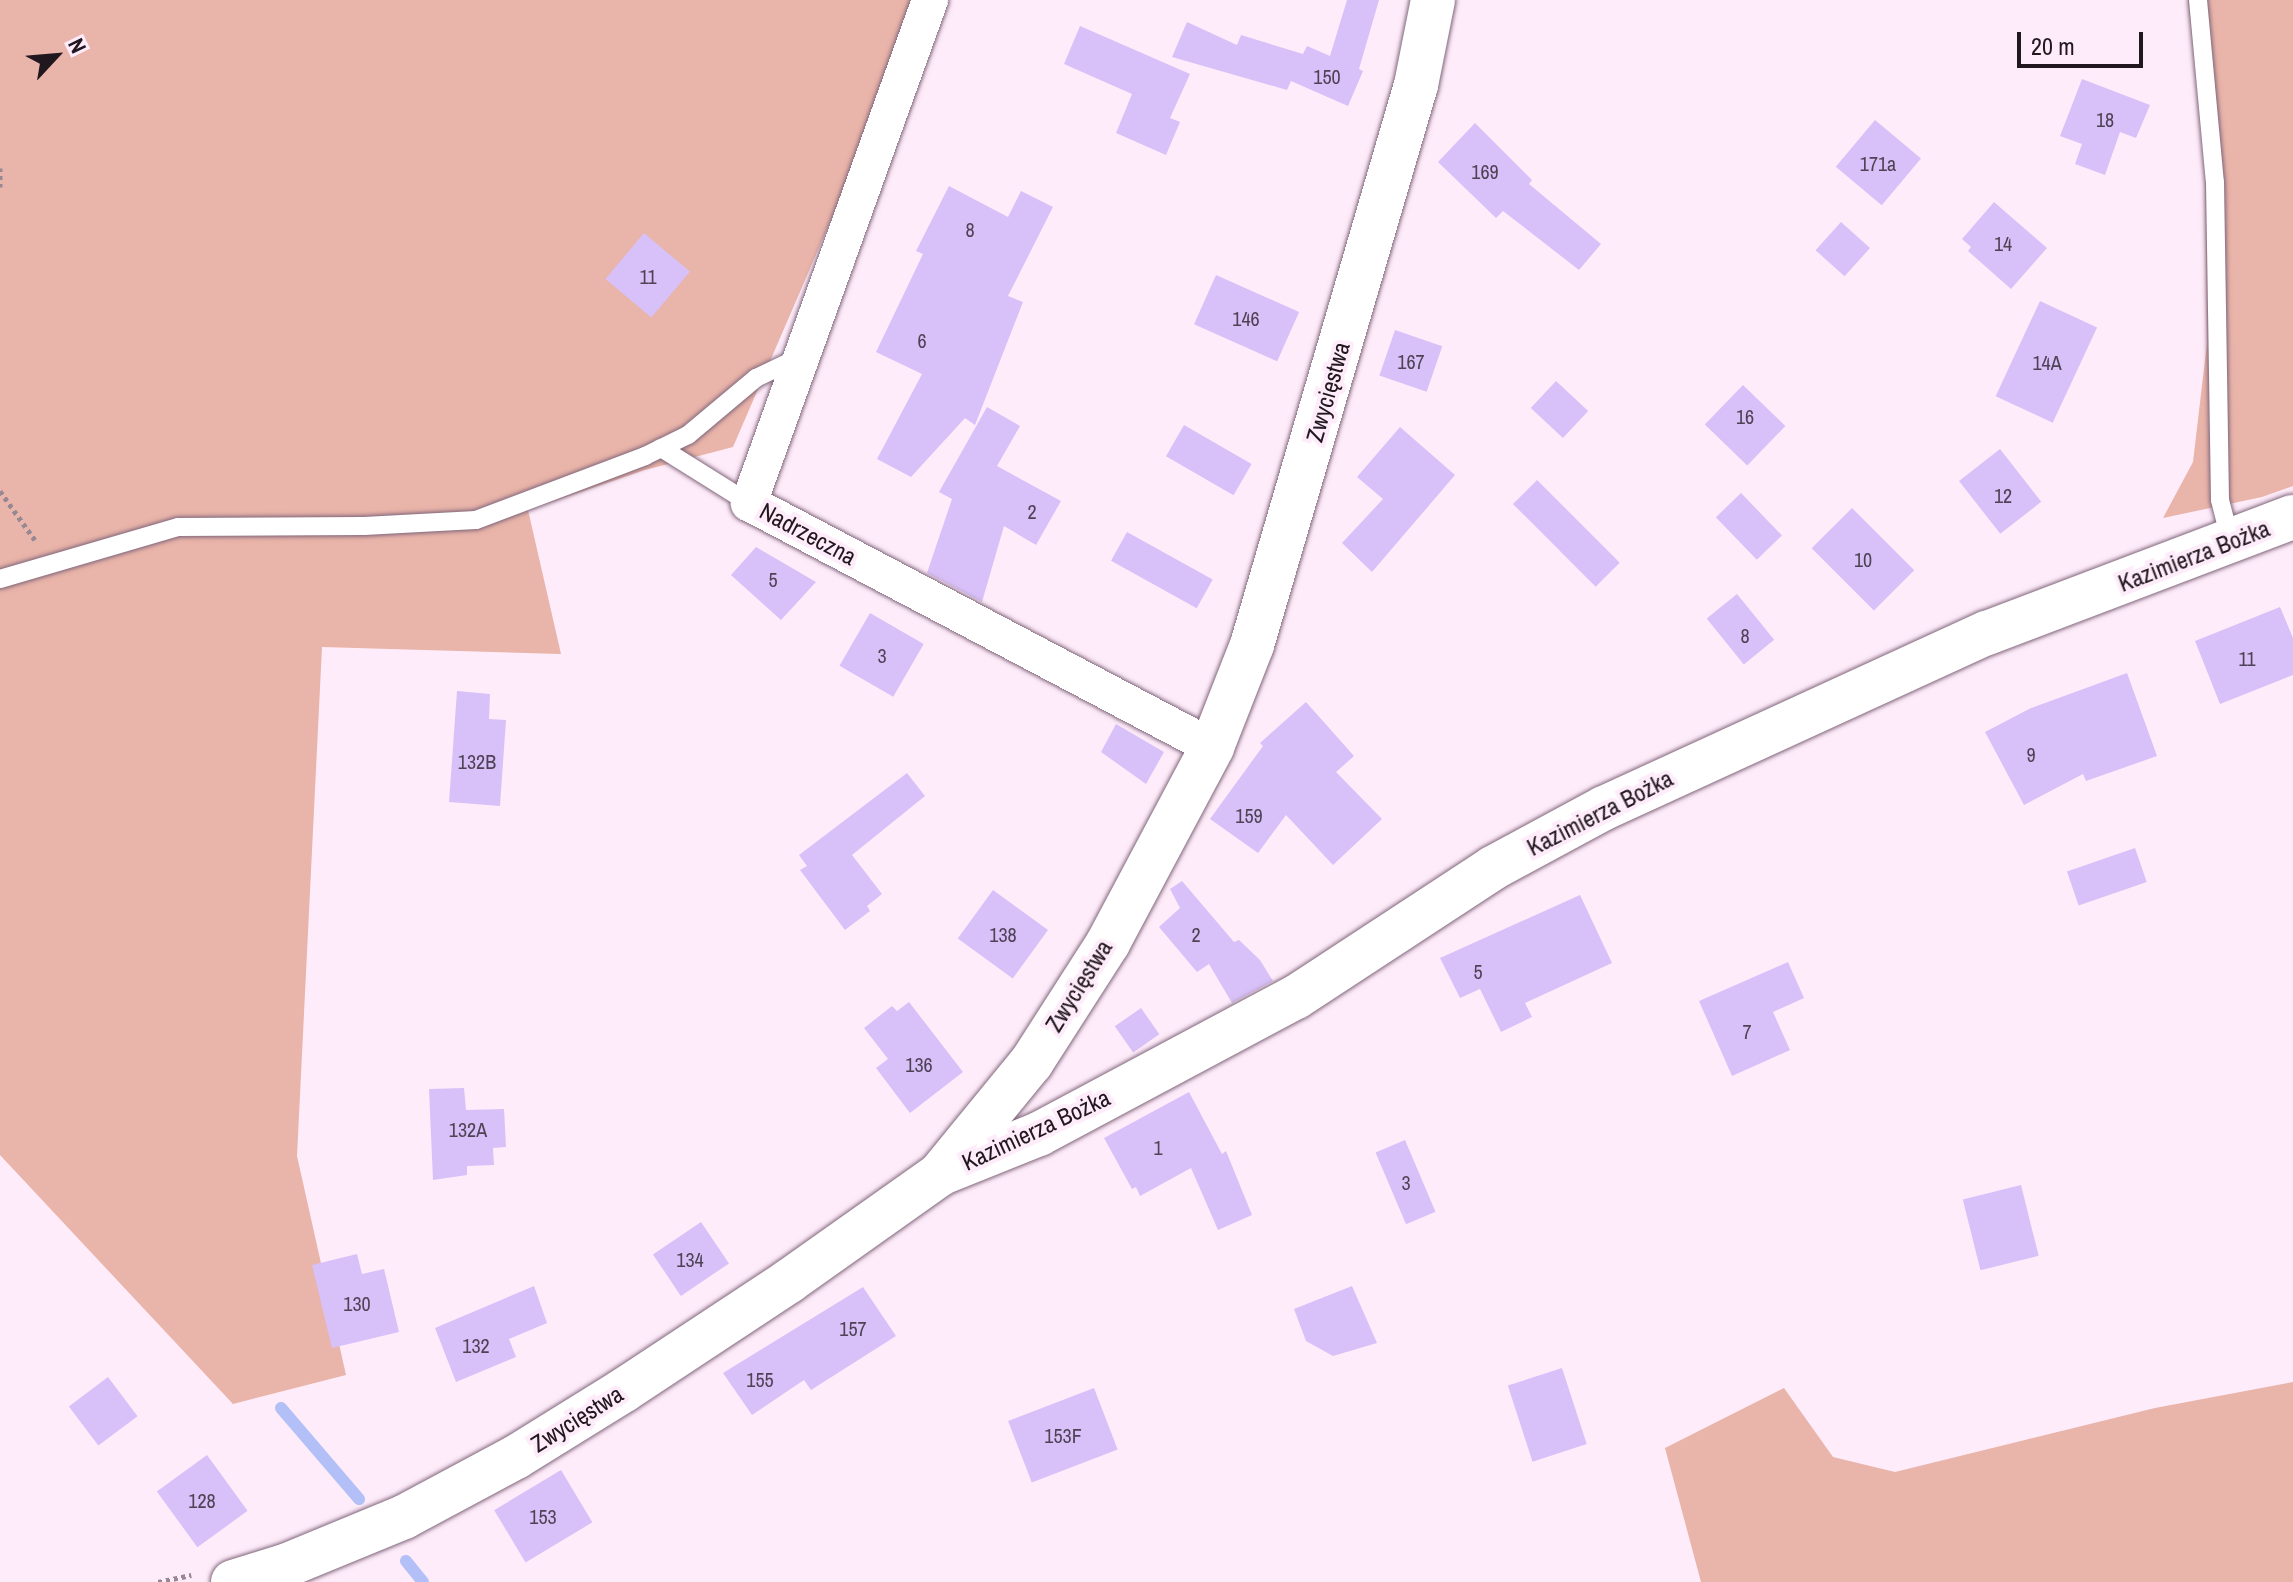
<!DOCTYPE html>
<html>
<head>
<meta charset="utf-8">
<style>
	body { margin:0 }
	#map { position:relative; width:2293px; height:1582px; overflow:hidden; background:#feecfa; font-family:"Archivo Narrow",sans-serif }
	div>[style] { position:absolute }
	.green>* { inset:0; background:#e9b4a9 }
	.stream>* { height:12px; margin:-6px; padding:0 6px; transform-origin:6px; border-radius:6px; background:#b3c0f7 }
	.building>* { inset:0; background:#d8c1f8; transform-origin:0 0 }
	.path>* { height:5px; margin-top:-2.5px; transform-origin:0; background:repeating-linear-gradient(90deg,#978894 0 4px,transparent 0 8px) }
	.roads { filter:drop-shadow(0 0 2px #80667b) drop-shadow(0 0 2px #80667b) }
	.lane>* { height:18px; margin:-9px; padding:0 9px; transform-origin:9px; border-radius:9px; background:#fff }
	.street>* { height:36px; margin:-18px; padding:0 18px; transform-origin:18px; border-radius:18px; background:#fff }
	.secondary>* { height:44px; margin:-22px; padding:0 22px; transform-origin:22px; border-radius:22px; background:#fff }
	span { translate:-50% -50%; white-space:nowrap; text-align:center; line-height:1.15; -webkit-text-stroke:8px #feecfa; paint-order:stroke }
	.number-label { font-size:20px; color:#4f4255 }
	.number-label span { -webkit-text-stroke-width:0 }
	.street-label { font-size:24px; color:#21171f }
	.north { position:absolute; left:16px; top:16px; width:80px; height:80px; -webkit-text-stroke:6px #feecfa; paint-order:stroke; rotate:64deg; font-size:22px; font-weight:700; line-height:32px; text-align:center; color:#21171f }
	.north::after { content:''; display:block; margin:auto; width:28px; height:36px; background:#21171f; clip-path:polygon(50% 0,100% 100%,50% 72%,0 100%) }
	.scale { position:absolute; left:2017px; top:32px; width:126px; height:36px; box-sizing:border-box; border:4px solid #21171f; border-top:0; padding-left:10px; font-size:24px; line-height:28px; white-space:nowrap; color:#21171f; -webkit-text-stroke:6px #feecfa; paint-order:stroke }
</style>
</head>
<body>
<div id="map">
	<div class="green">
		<div style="clip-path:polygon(0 0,926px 0,733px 447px,645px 470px,528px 510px,561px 654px,322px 647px,297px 1156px,346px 1375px,233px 1404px,0 1155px)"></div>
		<div style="clip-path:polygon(2188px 0,2293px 0,2293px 486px,2262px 497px,2163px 518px,2193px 462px,2207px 343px,2205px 159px)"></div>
		<div style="clip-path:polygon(2293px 1382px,2293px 1582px,1701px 1582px,1665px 1448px,1784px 1388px,1833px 1457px,1895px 1472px,2155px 1408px)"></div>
	</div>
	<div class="stream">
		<div style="left:281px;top:1408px;width:120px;rotate:49.4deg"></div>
		<div style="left:406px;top:1561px;width:27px;rotate:51deg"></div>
	</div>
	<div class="building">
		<div style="clip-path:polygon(1347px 0,1379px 0,1359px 69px,1363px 71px,1348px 106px,1291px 81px,1287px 90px,1172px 57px,1187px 22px,1237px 45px,1241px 35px,1303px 54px,1307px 46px,1330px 56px)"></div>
		<div style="clip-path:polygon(1080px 26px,1190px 74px,1170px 118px,1180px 122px,1166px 155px,1116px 133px,1132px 94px,1064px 64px)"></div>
		<div style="clip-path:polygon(2082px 79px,2150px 105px,2136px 138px,2120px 132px,2105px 175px,2075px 164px,2082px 144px,2060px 136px)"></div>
		<div style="left:1875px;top:120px;width:60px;height:61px;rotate:40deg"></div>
		<div style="clip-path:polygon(1475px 123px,1532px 180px,1529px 184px,1601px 244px,1579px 270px,1503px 211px,1496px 218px,1438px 162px)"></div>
		<div style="clip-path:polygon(949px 186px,1008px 217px,1021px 191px,1053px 207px,1008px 296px,1023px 302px,975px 425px,965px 418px,911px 477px,877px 459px,922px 374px,876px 352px,923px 254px,916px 251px)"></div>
		<div style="clip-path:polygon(1994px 202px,2047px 248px,2011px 289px,1968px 251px,1971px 247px,1962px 239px)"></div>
		<div style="left:1841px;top:222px;width:39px;height:38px;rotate:42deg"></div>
		<div style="left:644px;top:233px;width:60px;height:60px;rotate:40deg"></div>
		<div style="left:1216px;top:275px;width:91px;height:54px;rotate:24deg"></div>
		<div style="left:2040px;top:301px;width:63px;height:105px;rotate:25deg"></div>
		<div style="left:1395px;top:330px;width:50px;height:48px;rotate:19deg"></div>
		<div style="left:1556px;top:381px;width:44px;height:37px;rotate:43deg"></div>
		<div style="left:1743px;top:385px;width:59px;height:55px;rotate:44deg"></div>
		<div style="clip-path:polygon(987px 407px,1020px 426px,997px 466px,1061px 501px,1036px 545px,1004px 526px,982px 602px,927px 573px,952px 499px,939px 492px)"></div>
		<div style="left:1184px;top:425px;width:78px;height:36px;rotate:30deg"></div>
		<div style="clip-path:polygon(1400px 427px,1455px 475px,1372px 572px,1342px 543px,1383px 499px,1357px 477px)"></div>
		<div style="left:2000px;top:449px;width:67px;height:52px;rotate:52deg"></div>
		<div style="left:1537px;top:480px;width:117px;height:34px;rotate:45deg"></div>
		<div style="left:1741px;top:493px;width:59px;height:35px;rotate:46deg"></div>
		<div style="left:1852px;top:508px;width:88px;height:57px;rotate:45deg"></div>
		<div style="left:1127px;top:532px;width:98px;height:33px;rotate:29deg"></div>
		<div style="clip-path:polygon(756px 547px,816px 582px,781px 620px,731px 575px)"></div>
		<div style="left:1737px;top:594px;width:59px;height:39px;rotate:51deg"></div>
		<div style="clip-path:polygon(2280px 607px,2293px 638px,2293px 675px,2220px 704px,2195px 641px)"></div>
		<div style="left:870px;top:613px;width:62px;height:61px;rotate:30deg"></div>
		<div style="clip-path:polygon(2127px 673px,2157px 756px,2086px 781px,2083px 774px,2024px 805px,1985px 732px,2031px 708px)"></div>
		<div style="clip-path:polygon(457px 691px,490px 694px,489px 719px,506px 720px,500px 806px,449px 802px)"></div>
		<div style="clip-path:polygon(1306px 702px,1354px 756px,1336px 772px,1382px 819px,1333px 865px,1286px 815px,1258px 853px,1210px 819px,1263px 746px,1260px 743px)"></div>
		<div style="clip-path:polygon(1116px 724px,1164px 752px,1146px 784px,1101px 752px)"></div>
		<div style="clip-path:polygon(907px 773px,925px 796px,852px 855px,882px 894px,867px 906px,870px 911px,845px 930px,800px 870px,807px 866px,799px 855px)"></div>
		<div style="left:2135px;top:848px;width:36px;height:72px;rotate:71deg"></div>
		<div style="clip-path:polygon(1182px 881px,1234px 942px,1239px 940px,1260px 960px,1273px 981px,1232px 1003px,1209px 964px,1197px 972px,1159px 927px,1180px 908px,1170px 889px)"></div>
		<div style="left:993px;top:890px;width:68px;height:60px;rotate:36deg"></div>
		<div style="clip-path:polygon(1580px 895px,1612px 963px,1525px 1003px,1532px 1017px,1501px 1032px,1480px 989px,1460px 998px,1440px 958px)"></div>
		<div style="clip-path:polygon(1788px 962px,1804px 998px,1773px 1012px,1790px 1050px,1732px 1076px,1699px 1001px)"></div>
		<div style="clip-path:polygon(909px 1002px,963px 1072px,910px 1113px,876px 1068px,888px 1059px,864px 1028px,892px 1006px,897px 1011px)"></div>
		<div style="left:1141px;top:1008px;width:32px;height:32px;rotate:55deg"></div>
		<div style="clip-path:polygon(464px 1088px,466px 1110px,504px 1109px,506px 1147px,493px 1148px,494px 1165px,467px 1166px,467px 1175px,433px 1180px,429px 1089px)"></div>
		<div style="clip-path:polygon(1189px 1092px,1222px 1154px,1226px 1151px,1252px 1215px,1218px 1230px,1191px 1168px,1140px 1196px,1136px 1187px,1132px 1189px,1104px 1138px)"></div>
		<div style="left:1405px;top:1140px;width:78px;height:32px;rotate:67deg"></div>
		<div style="left:2021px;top:1185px;width:73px;height:60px;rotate:76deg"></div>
		<div style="left:701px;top:1222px;width:50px;height:58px;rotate:56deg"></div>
		<div style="clip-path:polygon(357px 1254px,362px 1274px,384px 1269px,399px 1332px,332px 1348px,312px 1265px)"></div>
		<div style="clip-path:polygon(534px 1286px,547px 1323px,509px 1339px,516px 1357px,456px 1382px,435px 1328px)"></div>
		<div style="clip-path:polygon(1352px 1286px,1377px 1343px,1333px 1356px,1306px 1341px,1294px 1309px)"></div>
		<div style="clip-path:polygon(863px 1287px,896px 1336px,811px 1390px,804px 1380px,752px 1415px,723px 1373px)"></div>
		<div style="left:1562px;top:1368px;width:80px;height:57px;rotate:72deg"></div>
		<div style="left:108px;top:1377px;width:49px;height:49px;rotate:53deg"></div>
		<div style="left:1094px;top:1388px;width:66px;height:92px;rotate:69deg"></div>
		<div style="left:207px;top:1455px;width:69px;height:62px;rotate:54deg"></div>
		<div style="left:561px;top:1470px;width:61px;height:78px;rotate:59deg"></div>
	</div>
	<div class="path">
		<div style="left:0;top:168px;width:19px;rotate:90deg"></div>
		<div style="left:0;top:491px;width:60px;rotate:54.5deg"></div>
		<div style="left:158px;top:1582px;width:34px;rotate:-12deg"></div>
	</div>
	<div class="roads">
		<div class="lane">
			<div style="left:2198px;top:0;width:183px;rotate:84.7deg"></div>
			<div style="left:2215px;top:182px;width:318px;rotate:89.1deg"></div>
			<div style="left:2220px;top:500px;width:44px;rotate:75.7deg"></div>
			<div style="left:661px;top:448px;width:104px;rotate:32deg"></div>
			<div style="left:0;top:579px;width:185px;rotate:-16.3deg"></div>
			<div style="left:178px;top:527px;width:186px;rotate:-0.3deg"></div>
			<div style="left:364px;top:526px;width:112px;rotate:-3.1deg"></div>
			<div style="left:476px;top:520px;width:181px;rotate:-20.7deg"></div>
			<div style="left:645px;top:456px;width:48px;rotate:-26deg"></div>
			<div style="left:688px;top:435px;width:89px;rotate:-40deg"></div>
			<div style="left:756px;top:378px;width:49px;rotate:-25.5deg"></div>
		</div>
		<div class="street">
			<div style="left:930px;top:0;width:535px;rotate:109.79deg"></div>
			<div style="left:749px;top:503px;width:523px;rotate:27.79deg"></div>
		</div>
		<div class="secondary">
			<div style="left:942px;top:1173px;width:105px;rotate:-21.9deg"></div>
			<div style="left:1039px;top:1134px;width:291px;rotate:-28.1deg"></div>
			<div style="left:1296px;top:997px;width:235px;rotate:-33.2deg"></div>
			<div style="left:1493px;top:868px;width:126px;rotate:-28.4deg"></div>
			<div style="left:1604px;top:808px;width:421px;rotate:-24.6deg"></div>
			<div style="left:1987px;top:633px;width:327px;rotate:-20.8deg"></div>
			<div style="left:233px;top:1582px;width:54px;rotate:-17.1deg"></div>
			<div style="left:285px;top:1566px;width:129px;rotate:-22.4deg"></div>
			<div style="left:404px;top:1517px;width:127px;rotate:-28.2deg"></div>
			<div style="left:516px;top:1457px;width:127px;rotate:-31.8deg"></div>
			<div style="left:624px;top:1390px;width:198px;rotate:-33.4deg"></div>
			<div style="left:789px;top:1281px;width:185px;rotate:-35.3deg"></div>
			<div style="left:940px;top:1174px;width:144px;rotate:-50.7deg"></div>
			<div style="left:1031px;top:1063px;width:143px;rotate:-57.3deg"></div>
			<div style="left:1108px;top:943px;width:222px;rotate:-62deg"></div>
			<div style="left:1212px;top:747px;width:110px;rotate:-68.6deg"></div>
			<div style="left:1252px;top:645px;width:584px;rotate:-73.68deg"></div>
			<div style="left:1416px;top:85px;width:87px;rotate:-78.7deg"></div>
		</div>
	</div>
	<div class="number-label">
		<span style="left:1327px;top:76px">150</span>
		<span style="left:2105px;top:119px">18</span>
		<span style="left:1878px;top:163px">171a</span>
		<span style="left:1485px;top:171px">169</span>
		<span style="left:970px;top:229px">8</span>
		<span style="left:2003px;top:243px">14</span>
		<span style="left:648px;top:276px">11</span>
		<span style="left:1246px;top:318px">146</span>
		<span style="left:922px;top:340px">6</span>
		<span style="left:1411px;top:361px">167</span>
		<span style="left:2047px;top:362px">14A</span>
		<span style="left:1745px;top:416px">16</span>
		<span style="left:2003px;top:495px">12</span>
		<span style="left:1032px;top:511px">2</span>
		<span style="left:1863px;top:559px">10</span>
		<span style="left:773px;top:579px">5</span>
		<span style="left:1745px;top:635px">8</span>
		<span style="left:882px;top:655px">3</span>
		<span style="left:2247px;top:658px">11</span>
		<span style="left:2031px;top:754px">9</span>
		<span style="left:477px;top:761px">132B</span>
		<span style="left:1249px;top:815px">159</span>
		<span style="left:1003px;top:934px">138</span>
		<span style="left:1196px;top:934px">2</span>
		<span style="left:1478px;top:971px">5</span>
		<span style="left:1747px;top:1031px">7</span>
		<span style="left:919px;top:1064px">136</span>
		<span style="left:468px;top:1129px">132A</span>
		<span style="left:1158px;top:1147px">1</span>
		<span style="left:1406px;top:1182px">3</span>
		<span style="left:690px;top:1259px">134</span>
		<span style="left:357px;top:1303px">130</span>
		<span style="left:853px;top:1328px">157</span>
		<span style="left:476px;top:1345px">132</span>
		<span style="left:760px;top:1379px">155</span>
		<span style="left:1063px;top:1435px">153F</span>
		<span style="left:202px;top:1500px">128</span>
		<span style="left:543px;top:1516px">153</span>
	</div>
	<div class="street-label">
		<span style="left:1328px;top:392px;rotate:-74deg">Zwycięstwa</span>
		<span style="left:808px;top:534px;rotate:28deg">Nadrzeczna</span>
		<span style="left:2194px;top:556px;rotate:-21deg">Kazimierza Bożka</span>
		<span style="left:1600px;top:813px;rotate:-27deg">Kazimierza Bożka</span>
		<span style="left:1079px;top:986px;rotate:-58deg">Zwycięstwa</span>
		<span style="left:1036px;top:1130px;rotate:-25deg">Kazimierza Bożka</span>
		<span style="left:577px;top:1419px;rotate:-32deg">Zwycięstwa</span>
	</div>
	<div class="north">N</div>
	<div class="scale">20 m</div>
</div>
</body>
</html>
